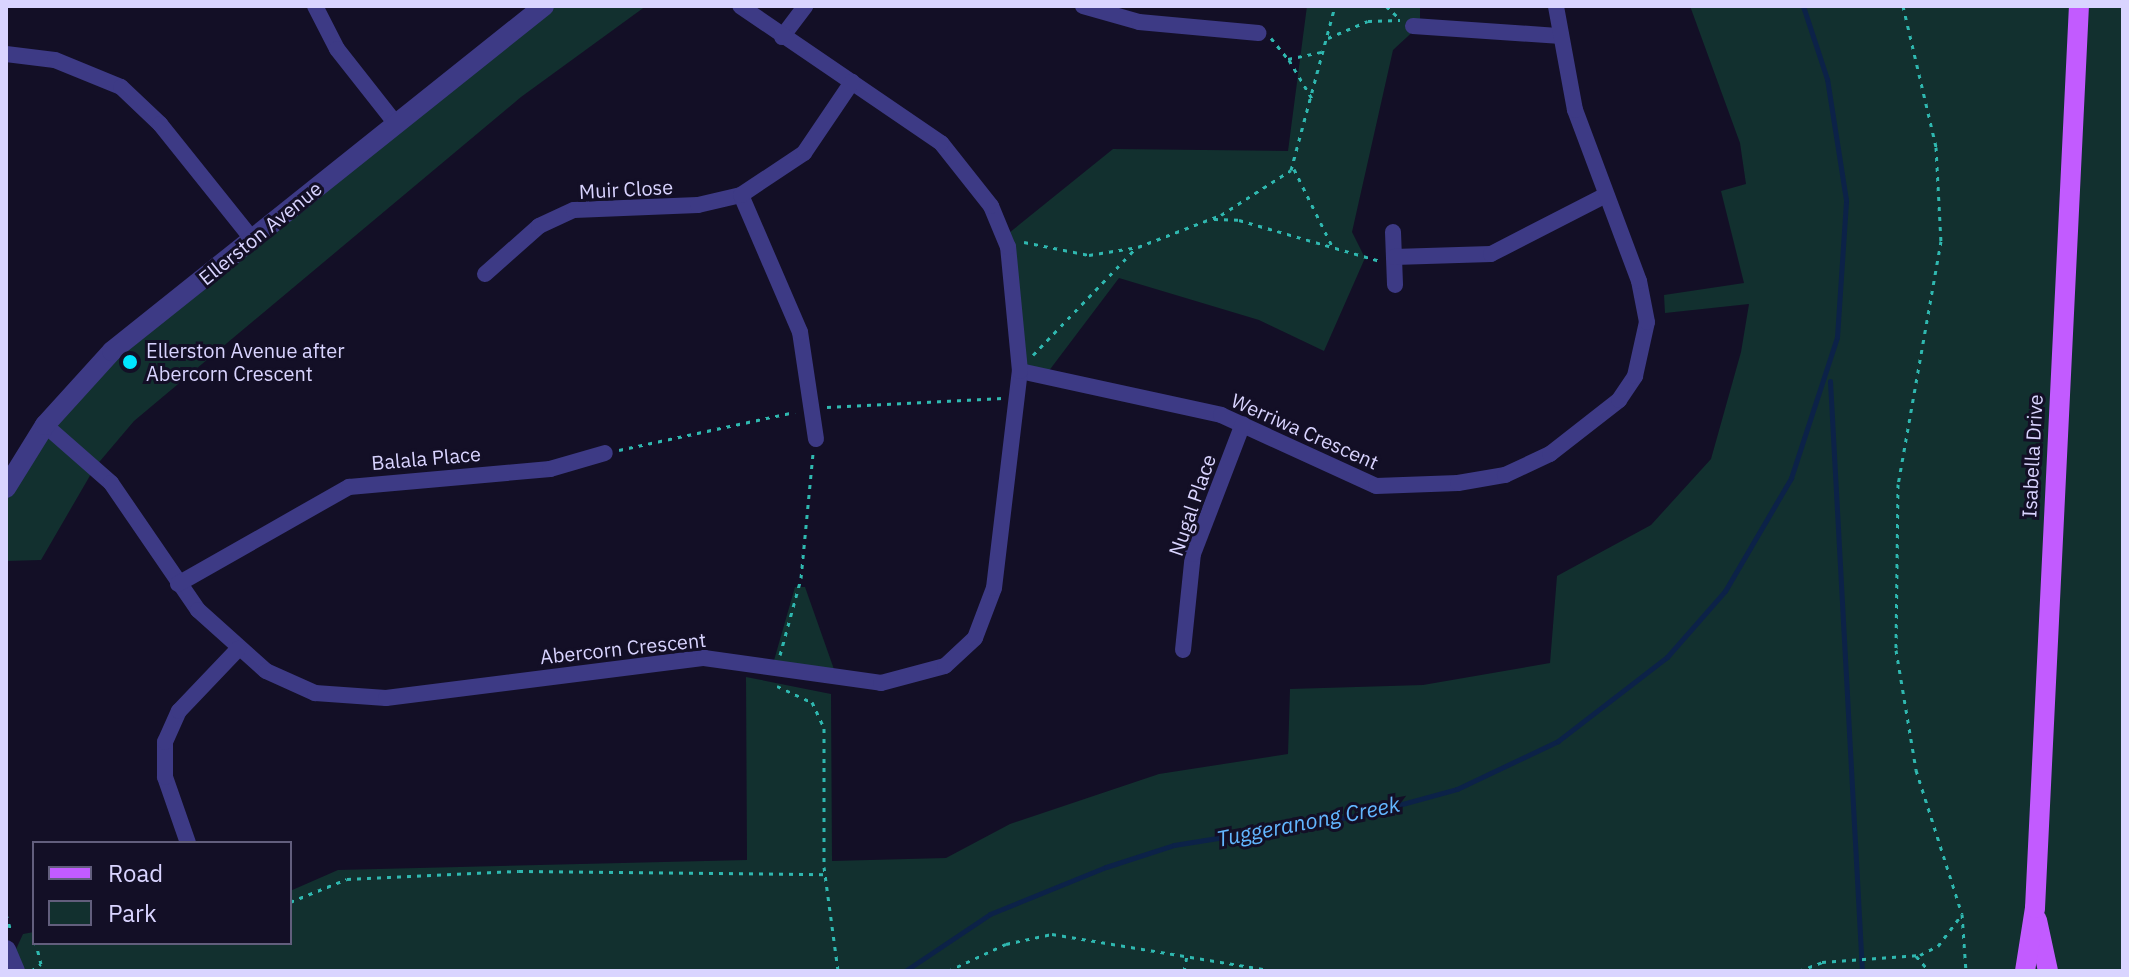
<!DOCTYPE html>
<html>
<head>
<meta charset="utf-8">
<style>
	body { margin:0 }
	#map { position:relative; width:2129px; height:977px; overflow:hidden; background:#130f26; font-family:"IBM Plex Sans",sans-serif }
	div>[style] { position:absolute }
	.green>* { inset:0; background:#12302f }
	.stream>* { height:5px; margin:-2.5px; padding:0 2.5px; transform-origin:2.5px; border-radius:2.5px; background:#0c2248 }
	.path>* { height:3px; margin-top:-1.5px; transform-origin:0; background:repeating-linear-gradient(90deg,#2fb8b0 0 4px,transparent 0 10px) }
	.minor>* { height:16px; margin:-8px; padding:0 8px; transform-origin:8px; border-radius:8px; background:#3d3a85 }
	.tertiary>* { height:20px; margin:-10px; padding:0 10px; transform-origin:10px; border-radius:10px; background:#3d3a85 }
	.primary>* { height:20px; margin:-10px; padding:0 10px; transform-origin:10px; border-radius:10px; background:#c25bff }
	.dots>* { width:22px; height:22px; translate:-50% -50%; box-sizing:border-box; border:4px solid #130f26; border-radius:50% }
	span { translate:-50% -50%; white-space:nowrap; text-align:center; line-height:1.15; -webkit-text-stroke:6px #130f26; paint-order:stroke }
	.street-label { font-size:20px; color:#d9d4ff }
	.poi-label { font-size:20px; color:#d9d4ff }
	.left { translate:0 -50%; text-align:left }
	.water-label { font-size:22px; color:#62b6ff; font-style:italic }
	.frame { position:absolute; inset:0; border:8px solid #d9d4ff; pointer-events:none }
	.legend { position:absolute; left:32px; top:841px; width:260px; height:104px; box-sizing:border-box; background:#130f26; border:2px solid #625e7d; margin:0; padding:10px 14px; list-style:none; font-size:24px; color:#d9d4ff }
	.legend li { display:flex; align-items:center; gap:16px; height:40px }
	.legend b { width:40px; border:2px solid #625e7d }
</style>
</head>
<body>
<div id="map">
	<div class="green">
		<div style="clip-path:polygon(544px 6px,646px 6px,521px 97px,134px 421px,95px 467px,41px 560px,6px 561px,6px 490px,67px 398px)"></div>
		<div style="clip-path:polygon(1307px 6px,1420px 6px,1420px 25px,1393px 50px,1352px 232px,1365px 258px,1324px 351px,1259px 320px,1119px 278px,1045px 376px,1020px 371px,1004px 237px,1113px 149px,1288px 151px)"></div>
		<div style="clip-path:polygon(1690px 6px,2123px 6px,2123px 971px,6px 971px,23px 934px,34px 932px,34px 943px,290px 943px,290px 891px,338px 870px,747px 860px,746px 677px,831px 694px,832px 861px,946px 858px,1010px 824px,1159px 774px,1288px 754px,1290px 689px,1423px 685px,1550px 663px,1557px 576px,1651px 525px,1711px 459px,1741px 352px,1749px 304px,1665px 313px,1664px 295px,1744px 283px,1721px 191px,1746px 184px,1740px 143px)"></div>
		<div style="clip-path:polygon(795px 587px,805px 587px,836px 675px,773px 664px)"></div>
	</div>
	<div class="stream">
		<div style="left:1830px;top:381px;width:591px;rotate:86.9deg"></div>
		<div style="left:905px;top:971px;width:102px;rotate:-33.8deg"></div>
		<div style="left:990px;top:914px;width:125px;rotate:-22.1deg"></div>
		<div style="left:1106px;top:867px;width:71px;rotate:-17.9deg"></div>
		<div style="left:1174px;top:845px;width:190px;rotate:-9.1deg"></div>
		<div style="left:1362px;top:815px;width:98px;rotate:-15.3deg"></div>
		<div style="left:1457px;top:789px;width:112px;rotate:-25.4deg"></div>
		<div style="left:1558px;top:741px;width:138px;rotate:-37.6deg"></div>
		<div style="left:1667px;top:657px;width:88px;rotate:-48.7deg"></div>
		<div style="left:1725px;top:591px;width:131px;rotate:-59.7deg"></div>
		<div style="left:1791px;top:478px;width:148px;rotate:-71.9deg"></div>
		<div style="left:1837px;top:337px;width:137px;rotate:-86.2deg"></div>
		<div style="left:1846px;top:200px;width:122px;rotate:-98.9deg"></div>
		<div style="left:1827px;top:79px;width:77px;rotate:-108.2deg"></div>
	</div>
	<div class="path">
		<div style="left:1386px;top:6px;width:19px;rotate:43deg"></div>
		<div style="left:1903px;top:6px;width:145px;rotate:76.8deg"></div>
		<div style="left:1936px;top:147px;width:94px;rotate:87deg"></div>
		<div style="left:1941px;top:241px;width:247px;rotate:100deg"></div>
		<div style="left:1898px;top:484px;width:166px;rotate:90.7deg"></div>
		<div style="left:1896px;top:650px;width:122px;rotate:80.5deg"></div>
		<div style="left:1916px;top:770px;width:151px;rotate:72.3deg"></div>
		<div style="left:1962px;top:914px;width:57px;rotate:86deg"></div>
		<div style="left:1271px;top:38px;width:27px;rotate:51deg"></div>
		<div style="left:1288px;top:59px;width:38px;rotate:-12deg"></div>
		<div style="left:1328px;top:38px;width:43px;rotate:-23deg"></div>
		<div style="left:1368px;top:21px;width:32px;rotate:-2deg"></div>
		<div style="left:1289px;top:60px;width:49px;rotate:59.2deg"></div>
		<div style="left:1294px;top:169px;width:88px;rotate:63.7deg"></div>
		<div style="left:1214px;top:219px;width:25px;rotate:2deg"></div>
		<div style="left:1239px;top:220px;width:147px;rotate:16.2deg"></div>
		<div style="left:1024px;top:242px;width:66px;rotate:11.3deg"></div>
		<div style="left:1089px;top:255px;width:50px;rotate:-9.3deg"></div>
		<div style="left:1138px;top:247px;width:89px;rotate:-21.1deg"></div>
		<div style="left:1221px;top:215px;width:83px;rotate:-32.7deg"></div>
		<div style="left:1291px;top:170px;width:170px;rotate:-75deg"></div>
		<div style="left:1033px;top:355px;width:147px;rotate:-46.1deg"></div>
		<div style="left:827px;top:407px;width:176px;rotate:-2.9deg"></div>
		<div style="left:619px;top:450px;width:180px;rotate:-12.2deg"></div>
		<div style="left:780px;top:655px;width:80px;rotate:-74.7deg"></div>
		<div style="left:801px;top:578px;width:125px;rotate:-84.5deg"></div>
		<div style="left:777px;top:686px;width:38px;rotate:25deg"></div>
		<div style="left:812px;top:702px;width:29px;rotate:65deg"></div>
		<div style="left:824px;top:728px;width:139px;rotate:90deg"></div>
		<div style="left:824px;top:867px;width:105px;rotate:82.3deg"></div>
		<div style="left:290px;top:902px;width:61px;rotate:-22deg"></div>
		<div style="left:347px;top:879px;width:172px;rotate:-2.7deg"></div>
		<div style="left:519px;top:871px;width:307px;rotate:0.6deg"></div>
		<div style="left:6px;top:914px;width:19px;rotate:74deg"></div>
		<div style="left:1916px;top:956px;width:20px;rotate:49deg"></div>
		<div style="left:31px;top:971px;width:12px;rotate:-35deg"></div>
		<div style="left:41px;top:964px;width:29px;rotate:-104deg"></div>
		<div style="left:948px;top:971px;width:64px;rotate:-25deg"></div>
		<div style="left:1006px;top:944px;width:47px;rotate:-12.3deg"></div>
		<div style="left:1052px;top:934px;width:227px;rotate:9.4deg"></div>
		<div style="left:1184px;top:971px;width:16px;rotate:-79deg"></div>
		<div style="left:1799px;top:971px;width:25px;rotate:-21deg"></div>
		<div style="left:1822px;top:962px;width:98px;rotate:-4.1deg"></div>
		<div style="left:1920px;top:955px;width:20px;rotate:-27deg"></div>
		<div style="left:1938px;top:946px;width:40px;rotate:-53deg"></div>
	</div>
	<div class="minor">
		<div style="left:315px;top:6px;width:48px;rotate:62.9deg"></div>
		<div style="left:337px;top:49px;width:95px;rotate:51.8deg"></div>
		<div style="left:1083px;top:6px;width:58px;rotate:15.9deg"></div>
		<div style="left:1139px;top:22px;width:120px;rotate:5.3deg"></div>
		<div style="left:1413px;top:26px;width:145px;rotate:3.9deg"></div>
		<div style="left:782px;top:37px;width:39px;rotate:-53deg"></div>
		<div style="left:6px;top:54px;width:49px;rotate:7deg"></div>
		<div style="left:55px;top:60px;width:71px;rotate:22.2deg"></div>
		<div style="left:121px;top:87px;width:54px;rotate:43.5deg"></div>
		<div style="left:160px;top:124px;width:147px;rotate:51.3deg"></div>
		<div style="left:1393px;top:232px;width:53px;rotate:87.8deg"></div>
		<div style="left:1394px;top:257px;width:97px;rotate:-1.8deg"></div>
		<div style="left:1491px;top:254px;width:129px;rotate:-27.2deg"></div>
		<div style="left:485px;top:274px;width:72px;rotate:-41.6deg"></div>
		<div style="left:539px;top:226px;width:38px;rotate:-25deg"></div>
		<div style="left:574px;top:210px;width:124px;rotate:-2.3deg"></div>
		<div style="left:698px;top:205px;width:44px;rotate:-13.1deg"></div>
		<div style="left:1020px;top:371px;width:206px;rotate:12.3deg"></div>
		<div style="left:1221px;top:415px;width:170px;rotate:24.6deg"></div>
		<div style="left:1376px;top:486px;width:82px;rotate:-2.1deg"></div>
		<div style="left:1458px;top:483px;width:48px;rotate:-9.7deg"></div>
		<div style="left:1505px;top:475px;width:50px;rotate:-25deg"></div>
		<div style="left:1550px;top:454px;width:88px;rotate:-38deg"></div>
		<div style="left:1619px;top:400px;width:29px;rotate:-56deg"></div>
		<div style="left:1635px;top:376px;width:55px;rotate:-77.5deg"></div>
		<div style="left:1647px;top:322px;width:42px;rotate:-101deg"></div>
		<div style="left:1639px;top:281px;width:183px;rotate:-110.5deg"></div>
		<div style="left:1575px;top:110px;width:106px;rotate:-100.4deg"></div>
		<div style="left:45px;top:425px;width:88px;rotate:41.3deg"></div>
		<div style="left:111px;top:483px;width:154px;rotate:55.6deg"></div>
		<div style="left:198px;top:610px;width:91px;rotate:41.9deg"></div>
		<div style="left:266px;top:671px;width:54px;rotate:24.2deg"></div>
		<div style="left:315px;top:693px;width:71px;rotate:4deg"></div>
		<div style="left:386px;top:698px;width:321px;rotate:-7.2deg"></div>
		<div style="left:704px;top:658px;width:179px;rotate:8deg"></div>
		<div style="left:881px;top:683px;width:66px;rotate:-14.9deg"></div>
		<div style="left:945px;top:666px;width:41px;rotate:-43deg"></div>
		<div style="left:975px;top:638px;width:53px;rotate:-69.2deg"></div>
		<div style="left:994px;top:588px;width:219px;rotate:-83.2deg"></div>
		<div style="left:1020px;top:371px;width:125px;rotate:-95.5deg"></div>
		<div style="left:1008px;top:247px;width:44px;rotate:-112.5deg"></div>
		<div style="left:991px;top:206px;width:80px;rotate:-128.4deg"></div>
		<div style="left:941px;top:143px;width:243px;rotate:-145.7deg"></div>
		<div style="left:816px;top:439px;width:108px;rotate:-98.5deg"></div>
		<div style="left:800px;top:332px;width:149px;rotate:-113.3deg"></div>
		<div style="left:741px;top:195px;width:76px;rotate:-33.7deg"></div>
		<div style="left:804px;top:153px;width:86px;rotate:-55.9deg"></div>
		<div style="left:178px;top:584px;width:197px;rotate:-29.6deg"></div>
		<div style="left:349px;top:487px;width:202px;rotate:-5.1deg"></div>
		<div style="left:550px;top:469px;width:57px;rotate:-16.2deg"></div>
		<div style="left:1183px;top:650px;width:97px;rotate:-84.1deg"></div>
		<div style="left:1193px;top:554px;width:139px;rotate:-69deg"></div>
		<div style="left:188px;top:843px;width:70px;rotate:-109.2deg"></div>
		<div style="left:165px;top:777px;width:35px;rotate:-90deg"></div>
		<div style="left:165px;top:742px;width:34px;rotate:-66deg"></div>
		<div style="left:179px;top:711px;width:86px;rotate:-46.4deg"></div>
	</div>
	<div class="tertiary">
		<div style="left:6px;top:488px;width:74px;rotate:-58.2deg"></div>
		<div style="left:45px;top:425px;width:100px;rotate:-47.8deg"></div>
		<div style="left:112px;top:351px;width:553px;rotate:-38.61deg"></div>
		<div style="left:6px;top:950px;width:23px;rotate:67deg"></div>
	</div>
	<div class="primary">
		<div style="left:2037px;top:920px;width:52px;rotate:77.8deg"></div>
		<div style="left:2025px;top:971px;width:64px;rotate:-81deg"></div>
		<div style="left:2035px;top:908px;width:903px;rotate:-87.21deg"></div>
	</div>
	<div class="dots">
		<div style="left:130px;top:362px;background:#00e5ff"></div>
	</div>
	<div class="street-label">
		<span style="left:626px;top:189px;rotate:-3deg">Muir Close</span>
		<span style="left:260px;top:233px;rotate:-39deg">Ellerston Avenue</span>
		<span style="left:1305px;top:431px;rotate:24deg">Werriwa Crescent</span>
		<span style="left:2032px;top:456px;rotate:-87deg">Isabella Drive</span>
		<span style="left:426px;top:458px;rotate:-5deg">Balala Place</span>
		<span style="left:1192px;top:505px;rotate:-71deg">Nugal Place</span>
		<span style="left:623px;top:648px;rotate:-6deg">Abercorn Crescent</span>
	</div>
	<div class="poi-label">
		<span class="left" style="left:146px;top:362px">Ellerston Avenue after<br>Abercorn Crescent</span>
	</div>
	<div class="water-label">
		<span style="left:1308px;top:821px;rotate:-11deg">Tuggeranong Creek</span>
	</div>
	<div class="frame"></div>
	<ul class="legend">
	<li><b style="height:10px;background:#c25bff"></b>Road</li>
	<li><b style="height:22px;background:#12302f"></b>Park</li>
	</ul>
</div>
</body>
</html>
